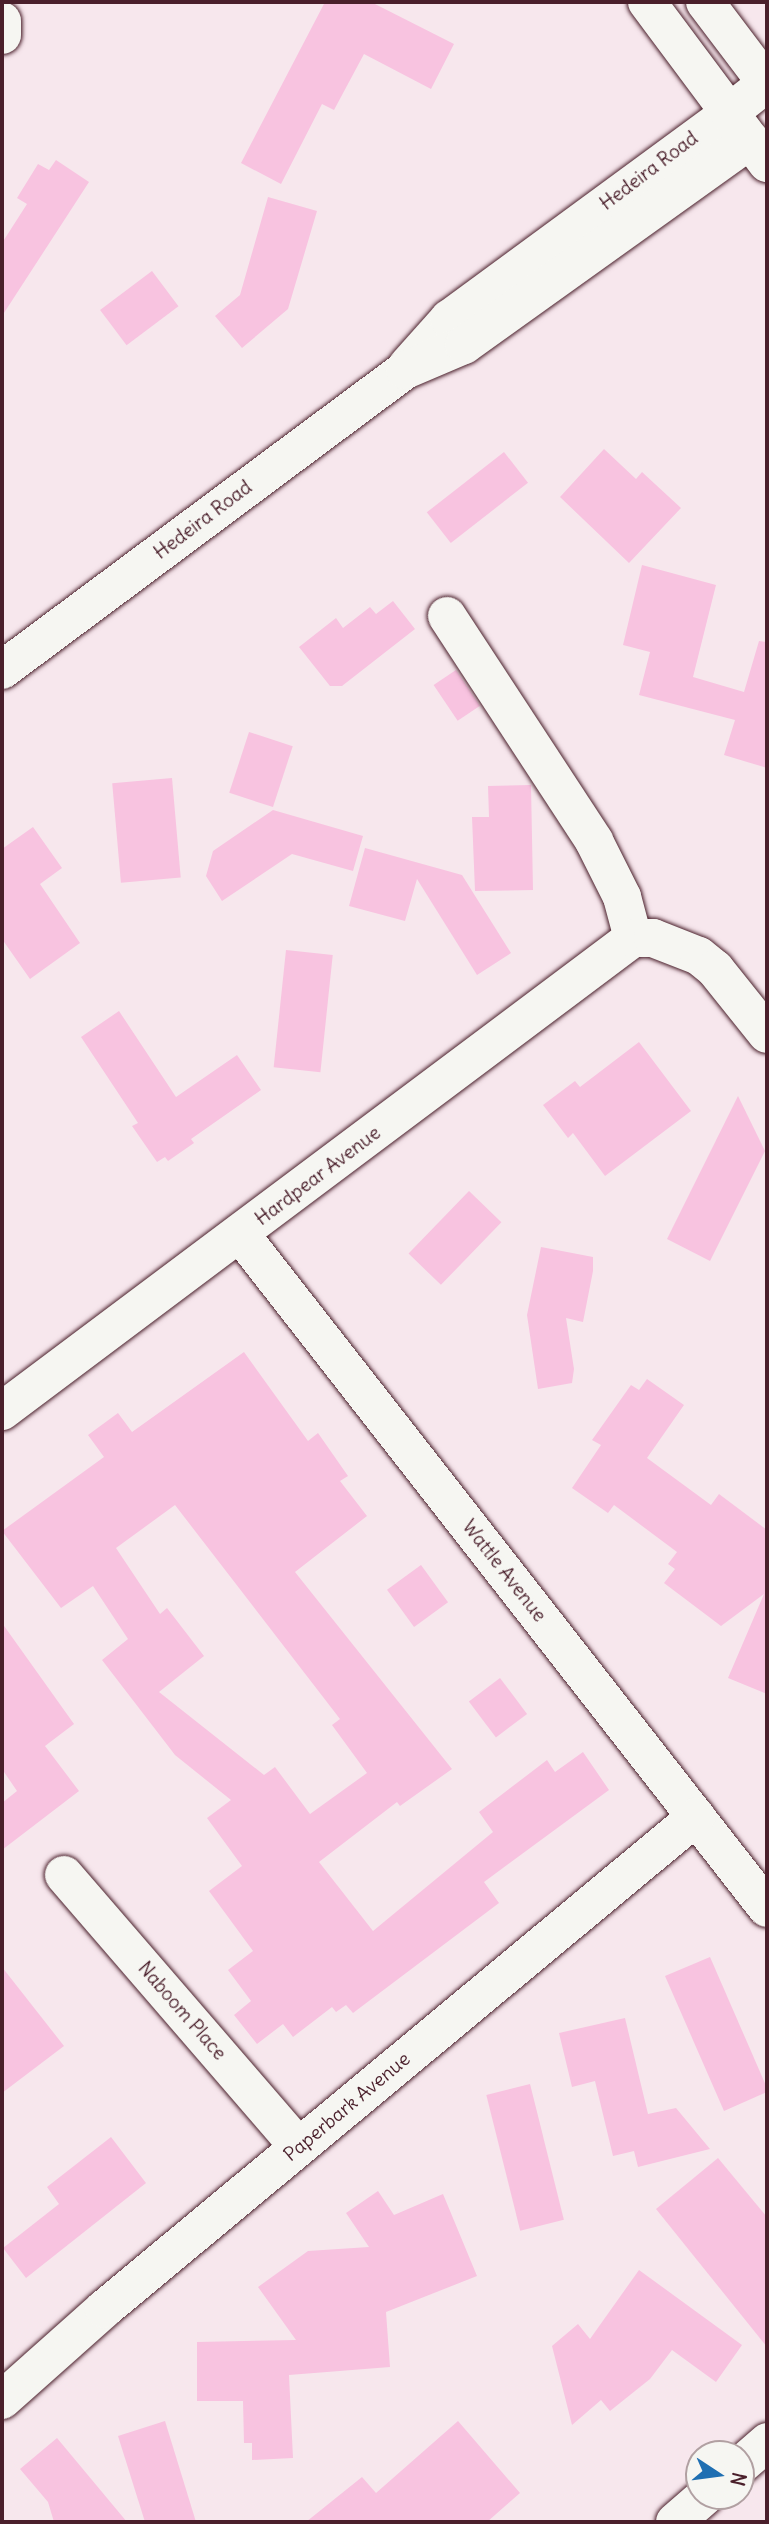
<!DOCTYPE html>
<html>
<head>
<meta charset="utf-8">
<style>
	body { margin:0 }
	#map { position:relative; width:769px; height:2524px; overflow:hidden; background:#f7e7ed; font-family:Delius,sans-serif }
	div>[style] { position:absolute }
	.building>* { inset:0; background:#f8c3e0; transform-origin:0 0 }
	.roads { filter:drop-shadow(0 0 2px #4a1f2b) drop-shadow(0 0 2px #4a1f2b) }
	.minor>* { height:38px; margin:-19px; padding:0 19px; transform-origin:19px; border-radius:19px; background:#f6f6f2 }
	.tertiary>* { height:38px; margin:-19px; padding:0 19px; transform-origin:19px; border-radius:19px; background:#f6f6f2 }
	.secondary>* { height:38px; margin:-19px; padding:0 19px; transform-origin:19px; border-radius:19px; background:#f6f6f2 }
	span { translate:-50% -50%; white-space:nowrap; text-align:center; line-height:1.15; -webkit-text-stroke:5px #f6f6f2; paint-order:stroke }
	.street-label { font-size:19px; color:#4a1f2b }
	.frame { position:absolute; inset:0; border:4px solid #4a1f2b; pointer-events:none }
	.north { position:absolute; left:685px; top:2440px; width:70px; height:70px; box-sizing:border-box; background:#f6f6f2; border:2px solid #b1a0a2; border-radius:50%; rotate:103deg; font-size:19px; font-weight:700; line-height:28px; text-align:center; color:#4a1f2b }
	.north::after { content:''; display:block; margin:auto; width:24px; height:32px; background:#1f6fb2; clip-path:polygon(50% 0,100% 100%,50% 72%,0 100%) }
</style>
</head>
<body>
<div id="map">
	<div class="building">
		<div style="clip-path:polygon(325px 2px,371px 2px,454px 44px,431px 89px,364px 54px,334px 110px,322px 104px,281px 184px,241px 163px)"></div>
		<div style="clip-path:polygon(56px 160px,89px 182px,2px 316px,2px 243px,27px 204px,17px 198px,38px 164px,49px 170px)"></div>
		<div style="clip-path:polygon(268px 197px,317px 211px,288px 309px,242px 348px,215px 316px,240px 295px)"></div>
		<div style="left:152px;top:271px;width:44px;height:65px;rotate:53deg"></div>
		<div style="clip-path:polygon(604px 449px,636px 479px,642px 472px,681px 508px,629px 563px,560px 497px)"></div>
		<div style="left:504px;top:452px;width:39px;height:98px;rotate:52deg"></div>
		<div style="clip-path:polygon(642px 565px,716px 585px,693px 677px,744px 692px,759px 641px,767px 642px,767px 768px,724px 755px,735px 720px,639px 695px,650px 652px,623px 645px)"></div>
		<div style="clip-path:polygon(393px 601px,415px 629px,342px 686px,330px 686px,299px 647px,336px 618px,343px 628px,370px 607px,376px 614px)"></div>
		<div style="left:456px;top:670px;width:43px;height:27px;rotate:56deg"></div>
		<div style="left:249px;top:732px;width:46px;height:64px;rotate:18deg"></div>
		<div style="left:172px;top:778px;width:100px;height:60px;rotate:85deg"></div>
		<div style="clip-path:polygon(531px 785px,533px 890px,475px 891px,472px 817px,489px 817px,488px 786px)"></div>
		<div style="clip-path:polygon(273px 810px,363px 836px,353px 871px,292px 854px,222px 901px,206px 876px,213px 851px)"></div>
		<div style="clip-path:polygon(33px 827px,62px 868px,40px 884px,80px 943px,30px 979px,2px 939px,2px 849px)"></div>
		<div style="clip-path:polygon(365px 848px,462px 875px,511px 953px,477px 975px,417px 879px,405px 921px,349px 906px)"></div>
		<div style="left:286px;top:950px;width:47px;height:118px;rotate:6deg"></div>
		<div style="clip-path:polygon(119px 1011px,176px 1097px,237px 1055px,261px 1090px,191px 1139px,194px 1143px,168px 1161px,165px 1157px,157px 1162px,132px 1126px,138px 1123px,81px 1037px)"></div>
		<div style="clip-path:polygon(639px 1042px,691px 1111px,605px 1176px,573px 1133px,568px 1138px,543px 1105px,575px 1081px,580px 1087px)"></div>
		<div style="clip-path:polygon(738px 1096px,765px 1151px,710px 1261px,667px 1239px)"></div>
		<div style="left:469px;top:1191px;width:45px;height:87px;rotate:44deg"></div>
		<div style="clip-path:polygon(541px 1247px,593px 1257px,593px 1271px,583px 1322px,566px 1318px,574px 1369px,572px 1383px,538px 1389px,527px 1315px)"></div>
		<div style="clip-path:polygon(evenodd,244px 1352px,308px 1441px,318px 1433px,348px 1476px,340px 1481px,367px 1516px,295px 1572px,452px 1769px,400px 1806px,397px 1802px,319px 1862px,373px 1931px,493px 1832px,479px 1812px,547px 1760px,555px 1772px,583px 1752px,609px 1790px,484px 1882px,499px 1903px,353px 2013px,346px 2005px,336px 2012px,332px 2007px,293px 2037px,283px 2024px,257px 2044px,234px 2015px,251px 2001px,228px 1970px,253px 1951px,209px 1891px,242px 1866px,207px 1818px,231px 1800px,175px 1755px,102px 1660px,128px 1639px,93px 1586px,61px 1608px,2px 1531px,104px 1457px,88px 1435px,118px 1413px,132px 1432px,244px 1352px,175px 1505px,340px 1719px,332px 1725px,367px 1773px,310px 1814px,275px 1767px,264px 1775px,159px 1692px,204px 1656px,167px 1608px,160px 1614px,116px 1548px,175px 1505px)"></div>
		<div style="clip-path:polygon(647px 1379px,684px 1405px,647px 1458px,711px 1505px,719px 1494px,767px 1530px,767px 1694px,728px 1678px,764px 1594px,721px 1626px,664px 1583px,675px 1569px,668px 1564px,677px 1552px,614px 1505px,608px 1513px,572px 1488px,601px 1445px,592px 1440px,631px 1385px,639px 1390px)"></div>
		<div style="left:421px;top:1565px;width:46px;height:42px;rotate:54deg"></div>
		<div style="clip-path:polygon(2px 1623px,74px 1724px,45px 1746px,79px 1791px,2px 1850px,2px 1803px,17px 1791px,2px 1769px)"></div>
		<div style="left:500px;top:1678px;width:45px;height:39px;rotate:53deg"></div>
		<div style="clip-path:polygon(710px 1957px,767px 2088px,767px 2092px,724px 2111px,665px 1976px)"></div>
		<div style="clip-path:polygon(2px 1967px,64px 2046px,2px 2093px)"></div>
		<div style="clip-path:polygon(625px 2018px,648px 2114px,676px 2108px,710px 2149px,638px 2167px,634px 2151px,613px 2156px,595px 2081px,572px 2087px,559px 2033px)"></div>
		<div style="left:530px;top:2084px;width:140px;height:45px;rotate:76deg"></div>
		<div style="clip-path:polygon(111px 2137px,146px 2183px,26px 2278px,3px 2248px,59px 2204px,47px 2187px)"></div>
		<div style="clip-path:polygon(718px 2158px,767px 2217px,767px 2347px,656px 2209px)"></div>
		<div style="clip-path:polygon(378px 2191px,394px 2215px,443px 2194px,477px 2276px,386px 2312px,390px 2367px,289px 2375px,293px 2458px,252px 2460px,252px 2443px,244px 2443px,243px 2401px,197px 2401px,197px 2342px,296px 2340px,258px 2287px,308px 2251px,369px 2247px,346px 2213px)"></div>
		<div style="clip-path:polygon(639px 2270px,742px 2345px,716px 2382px,672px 2350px,650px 2379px,610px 2411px,601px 2400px,572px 2425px,552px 2346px,578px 2324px,590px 2339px)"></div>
		<div style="clip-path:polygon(165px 2421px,196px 2522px,145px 2522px,118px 2436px)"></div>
		<div style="clip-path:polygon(458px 2421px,520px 2493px,487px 2522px,306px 2522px,362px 2477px,376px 2493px)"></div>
		<div style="clip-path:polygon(57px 2438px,127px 2522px,54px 2522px,48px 2502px,20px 2469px)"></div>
	</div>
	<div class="roads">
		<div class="minor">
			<div style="left:2px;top:21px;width:14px;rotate:90deg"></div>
			<div style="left:408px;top:365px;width:62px;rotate:-48.3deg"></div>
			<div style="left:449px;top:319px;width:348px;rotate:-36.3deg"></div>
			<div style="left:447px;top:616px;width:269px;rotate:56.8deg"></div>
			<div style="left:594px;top:841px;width:63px;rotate:63.4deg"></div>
			<div style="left:622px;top:897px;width:42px;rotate:75deg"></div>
			<div style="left:2px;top:670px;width:502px;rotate:-36.66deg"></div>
			<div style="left:405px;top:370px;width:64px;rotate:-23deg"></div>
			<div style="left:464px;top:345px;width:352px;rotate:-35.6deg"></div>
			<div style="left:241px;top:1235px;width:854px;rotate:51.99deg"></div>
			<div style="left:2px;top:1411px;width:789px;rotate:-36.86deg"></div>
			<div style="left:633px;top:938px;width:20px"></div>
			<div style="left:653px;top:938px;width:49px;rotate:21.4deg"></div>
			<div style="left:699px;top:956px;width:21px;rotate:39deg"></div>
			<div style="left:715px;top:969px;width:83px;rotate:51.3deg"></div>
			<div style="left:64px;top:1875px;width:359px;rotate:49.2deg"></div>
			<div style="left:2px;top:2400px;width:137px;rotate:-41.7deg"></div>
			<div style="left:104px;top:2309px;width:770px;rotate:-39.73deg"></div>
			<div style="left:741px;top:2465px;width:35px;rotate:-41deg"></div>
			<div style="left:675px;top:2522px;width:40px;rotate:-41deg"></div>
		</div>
		<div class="tertiary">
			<div style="left:729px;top:113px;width:48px;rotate:-38.3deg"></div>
		</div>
		<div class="secondary">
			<div style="left:647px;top:2px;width:201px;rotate:53.3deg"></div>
			<div style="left:705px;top:2px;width:103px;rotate:52.9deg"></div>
		</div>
	</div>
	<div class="street-label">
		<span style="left:649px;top:171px;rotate:-37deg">Hedeira Road</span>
		<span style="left:203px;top:520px;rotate:-37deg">Hedeira Road</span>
		<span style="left:318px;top:1176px;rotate:-37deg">Hardpear Avenue</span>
		<span style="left:504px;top:1571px;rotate:52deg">Wattle Avenue</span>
		<span style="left:182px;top:2011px;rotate:49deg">Naboom Place</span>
		<span style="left:347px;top:2107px;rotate:-40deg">Paperbark Avenue</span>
	</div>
	<div class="frame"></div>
	<div class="north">N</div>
</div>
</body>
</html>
